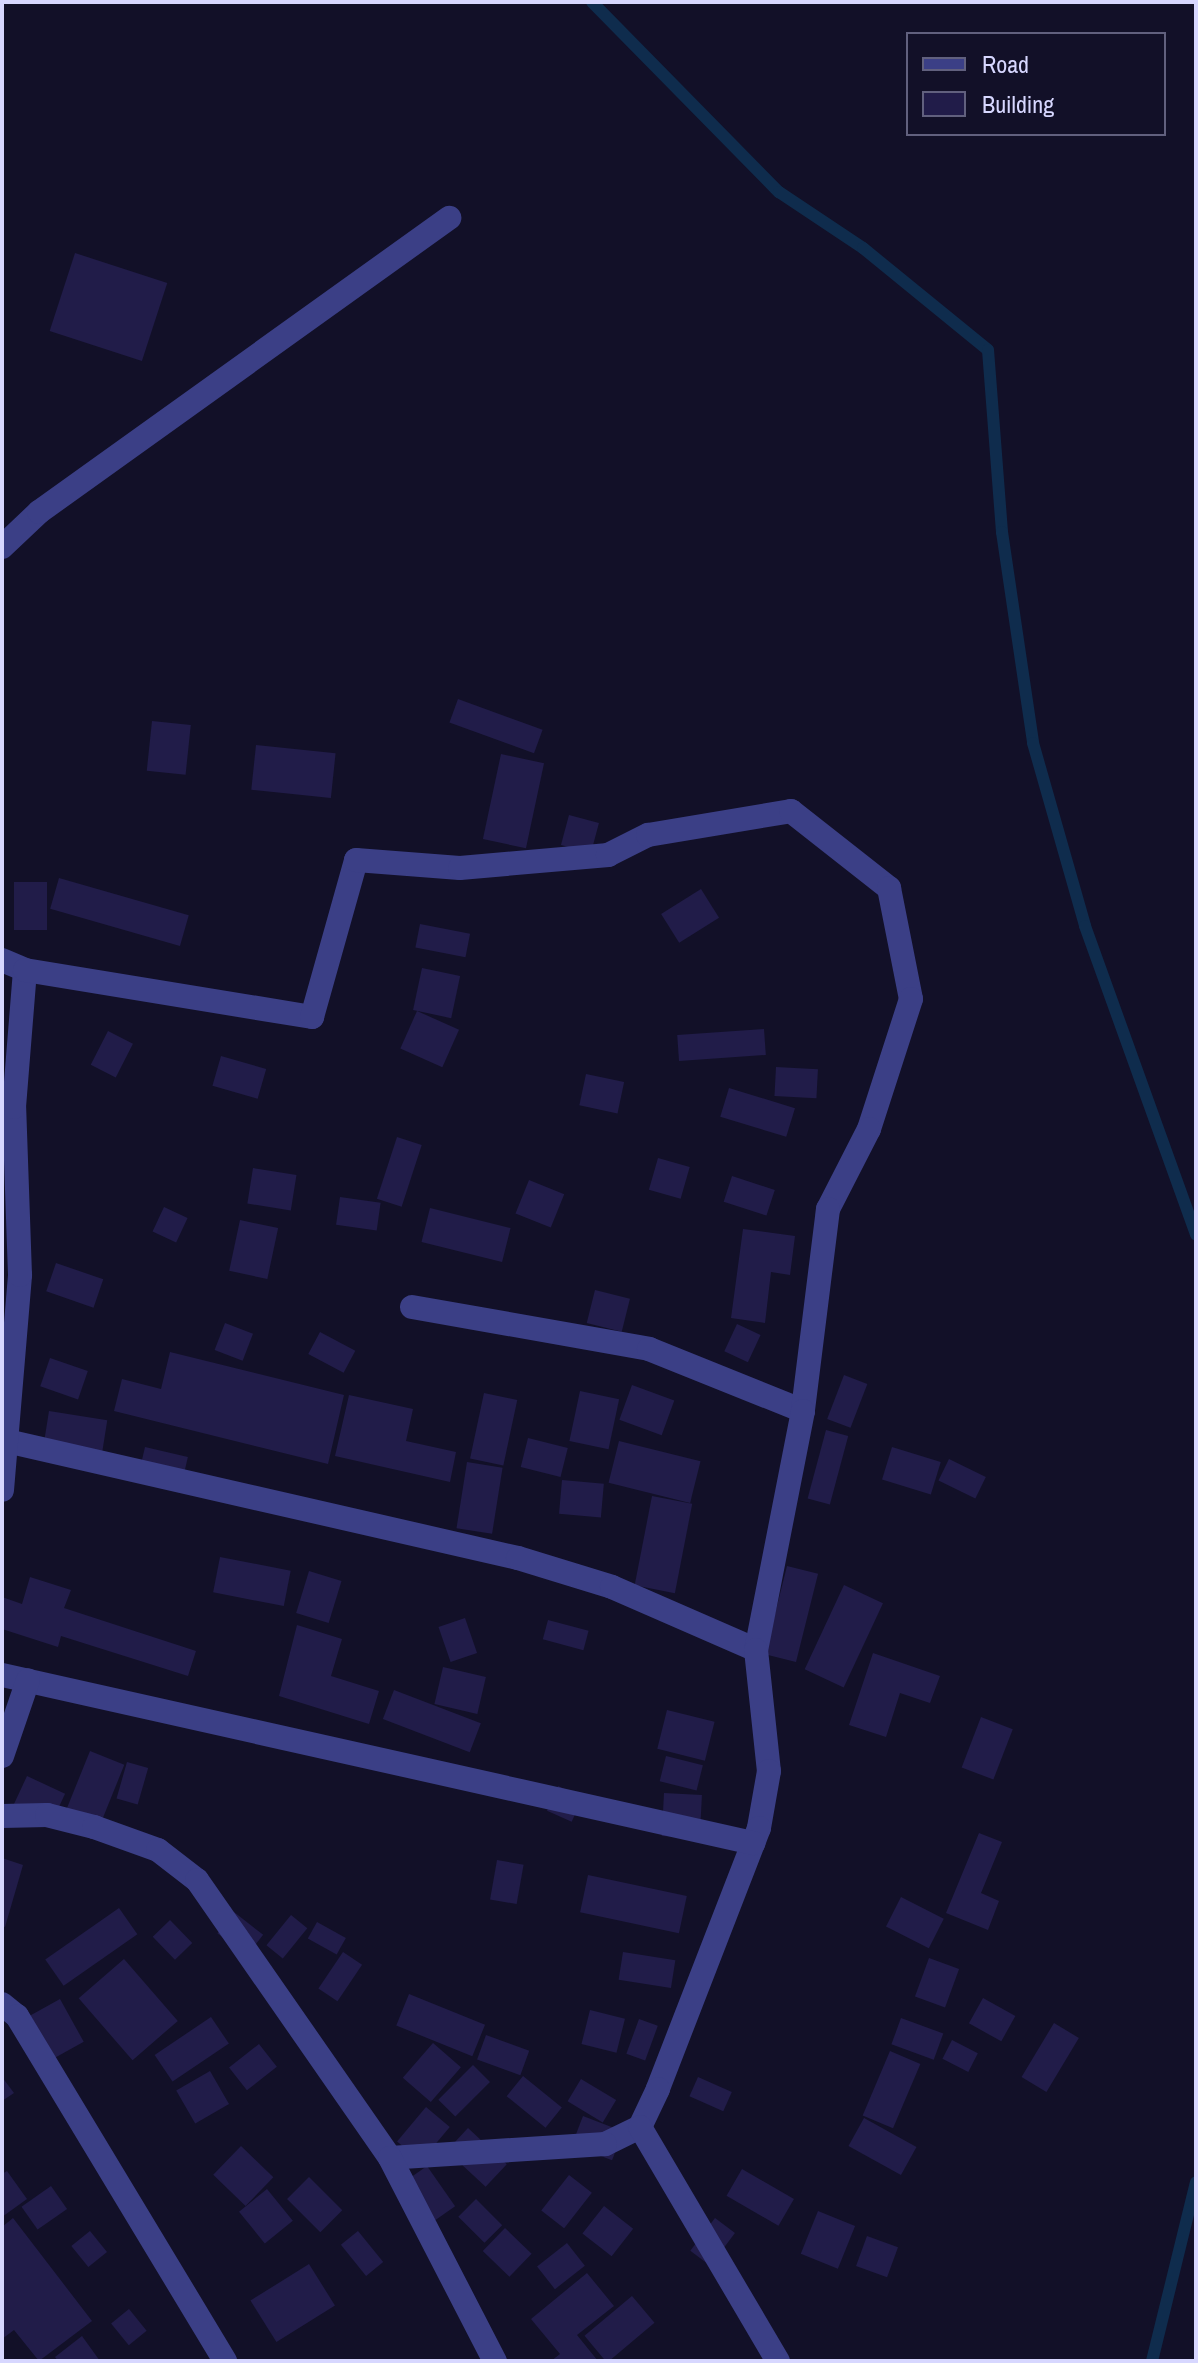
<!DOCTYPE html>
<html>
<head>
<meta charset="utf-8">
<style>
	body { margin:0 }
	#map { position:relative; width:1198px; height:2363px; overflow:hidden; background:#121028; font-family:"Archivo Narrow",sans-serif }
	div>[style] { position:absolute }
	.stream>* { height:12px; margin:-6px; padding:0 6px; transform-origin:6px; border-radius:6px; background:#0f2c4d }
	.building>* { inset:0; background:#211c49; transform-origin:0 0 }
	.street>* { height:24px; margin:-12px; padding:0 12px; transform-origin:12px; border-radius:12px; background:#3b3f86 }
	span { translate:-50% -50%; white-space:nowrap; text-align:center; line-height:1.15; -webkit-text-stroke:8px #121028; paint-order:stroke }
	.frame { position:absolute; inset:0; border:4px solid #d7d7ff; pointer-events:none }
	.legend { position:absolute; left:906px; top:32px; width:260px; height:104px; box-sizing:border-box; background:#121028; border:2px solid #61607e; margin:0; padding:10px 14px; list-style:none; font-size:24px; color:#d7d7ff }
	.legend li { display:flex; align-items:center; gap:16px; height:40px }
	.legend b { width:40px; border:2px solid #61607e }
</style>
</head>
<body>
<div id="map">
	<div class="stream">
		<div style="left:592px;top:2px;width:267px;rotate:45.5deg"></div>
		<div style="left:779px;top:192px;width:101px;rotate:33.7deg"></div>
		<div style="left:863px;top:248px;width:161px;rotate:39.2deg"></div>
		<div style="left:988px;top:350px;width:183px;rotate:85.6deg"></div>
		<div style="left:1002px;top:532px;width:213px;rotate:81.6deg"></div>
		<div style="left:1033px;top:743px;width:190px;rotate:74.1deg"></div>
		<div style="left:1085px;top:926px;width:328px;rotate:70.2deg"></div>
		<div style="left:1152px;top:2361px;width:184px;rotate:-76.2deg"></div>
	</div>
	<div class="building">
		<div style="left:75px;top:253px;width:97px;height:82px;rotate:18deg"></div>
		<div style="left:458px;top:699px;width:90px;height:25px;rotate:20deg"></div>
		<div style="left:152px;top:721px;width:39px;height:50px;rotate:6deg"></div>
		<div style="left:256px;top:745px;width:80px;height:45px;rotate:6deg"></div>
		<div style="left:501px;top:754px;width:44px;height:87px;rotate:12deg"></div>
		<div style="left:569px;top:815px;width:31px;height:31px;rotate:15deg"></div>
		<div style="left:59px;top:878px;width:135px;height:32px;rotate:16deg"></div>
		<div style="left:14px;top:882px;width:33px;height:48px"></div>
		<div style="left:701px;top:889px;width:34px;height:47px;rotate:58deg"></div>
		<div style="left:420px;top:924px;width:51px;height:24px;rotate:11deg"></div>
		<div style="left:422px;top:968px;width:39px;height:43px;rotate:12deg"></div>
		<div style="left:417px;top:1011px;width:46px;height:41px;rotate:24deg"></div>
		<div style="left:764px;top:1029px;width:26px;height:87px;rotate:86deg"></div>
		<div style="left:108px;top:1031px;width:28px;height:38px;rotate:27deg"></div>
		<div style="left:221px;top:1056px;width:47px;height:31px;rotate:16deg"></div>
		<div style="left:776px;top:1067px;width:42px;height:29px;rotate:3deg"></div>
		<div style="left:586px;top:1074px;width:39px;height:32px;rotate:12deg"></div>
		<div style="left:729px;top:1088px;width:69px;height:30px;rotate:17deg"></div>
		<div style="left:397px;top:1137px;width:26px;height:65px;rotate:18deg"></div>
		<div style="left:658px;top:1158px;width:33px;height:33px;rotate:16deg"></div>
		<div style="left:253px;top:1168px;width:44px;height:36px;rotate:9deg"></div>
		<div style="left:732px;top:1176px;width:45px;height:27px;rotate:18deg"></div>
		<div style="left:529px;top:1180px;width:38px;height:36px;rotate:22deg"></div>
		<div style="left:340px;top:1197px;width:41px;height:28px;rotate:8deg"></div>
		<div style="left:164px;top:1207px;width:26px;height:27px;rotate:25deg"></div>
		<div style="left:430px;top:1208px;width:83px;height:35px;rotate:14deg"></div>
		<div style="left:240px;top:1220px;width:39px;height:52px;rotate:12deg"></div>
		<div style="clip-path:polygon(743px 1229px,795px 1236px,790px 1275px,771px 1272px,765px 1323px,731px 1318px)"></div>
		<div style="left:56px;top:1263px;width:50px;height:30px;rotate:19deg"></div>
		<div style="left:595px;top:1290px;width:36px;height:34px;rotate:14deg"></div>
		<div style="left:225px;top:1323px;width:30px;height:29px;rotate:21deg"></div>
		<div style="left:737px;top:1324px;width:26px;height:30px;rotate:25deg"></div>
		<div style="left:320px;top:1332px;width:40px;height:25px;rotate:28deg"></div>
		<div style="clip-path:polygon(170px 1352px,344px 1395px,328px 1464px,114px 1411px,122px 1379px,161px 1389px)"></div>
		<div style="left:50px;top:1358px;width:40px;height:30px;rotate:19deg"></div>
		<div style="left:844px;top:1375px;width:25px;height:47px;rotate:21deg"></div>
		<div style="left:632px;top:1385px;width:45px;height:37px;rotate:20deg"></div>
		<div style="left:580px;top:1391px;width:40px;height:51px;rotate:12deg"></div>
		<div style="left:484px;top:1393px;width:34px;height:67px;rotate:12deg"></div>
		<div style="clip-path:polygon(349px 1395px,413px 1409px,406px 1441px,456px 1452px,450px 1482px,335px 1456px)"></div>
		<div style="left:49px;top:1411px;width:59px;height:32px;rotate:9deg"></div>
		<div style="left:826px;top:1430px;width:23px;height:71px;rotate:15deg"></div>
		<div style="left:528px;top:1438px;width:41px;height:30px;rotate:14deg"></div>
		<div style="left:619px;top:1441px;width:84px;height:43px;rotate:14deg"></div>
		<div style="left:145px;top:1447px;width:44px;height:35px;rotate:13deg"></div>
		<div style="left:892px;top:1447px;width:51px;height:34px;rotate:17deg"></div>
		<div style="left:949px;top:1459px;width:41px;height:24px;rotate:26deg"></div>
		<div style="left:467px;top:1462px;width:36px;height:67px;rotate:9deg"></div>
		<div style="left:562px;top:1480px;width:42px;height:34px;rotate:5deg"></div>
		<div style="left:652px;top:1496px;width:41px;height:91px;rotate:11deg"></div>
		<div style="left:220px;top:1557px;width:72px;height:36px;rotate:11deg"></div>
		<div style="left:787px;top:1566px;width:32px;height:91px;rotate:14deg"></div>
		<div style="left:309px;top:1571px;width:34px;height:44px;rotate:17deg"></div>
		<div style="clip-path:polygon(30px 1577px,71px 1590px,64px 1608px,196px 1651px,188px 1676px,61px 1636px,58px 1647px,2px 1629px,2px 1597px,22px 1604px)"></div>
		<div style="left:844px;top:1585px;width:43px;height:93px;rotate:25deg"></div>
		<div style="left:465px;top:1618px;width:37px;height:28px;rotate:71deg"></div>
		<div style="left:548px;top:1620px;width:42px;height:20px;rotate:15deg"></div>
		<div style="clip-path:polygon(297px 1625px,342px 1639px,331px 1676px,379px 1691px,369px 1724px,279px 1696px)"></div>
		<div style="clip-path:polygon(873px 1653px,940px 1676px,930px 1703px,900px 1693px,886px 1737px,849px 1725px)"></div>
		<div style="left:443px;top:1667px;width:44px;height:38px;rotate:13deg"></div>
		<div style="left:394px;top:1690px;width:93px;height:31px;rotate:21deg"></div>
		<div style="left:667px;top:1710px;width:49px;height:40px;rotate:14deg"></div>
		<div style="left:981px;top:1717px;width:34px;height:54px;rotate:21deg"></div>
		<div style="left:90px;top:1751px;width:37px;height:77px;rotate:22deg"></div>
		<div style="left:666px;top:1756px;width:38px;height:26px;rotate:14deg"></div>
		<div style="left:127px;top:1762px;width:22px;height:38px;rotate:16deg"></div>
		<div style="left:27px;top:1776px;width:42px;height:36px;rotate:25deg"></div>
		<div style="left:558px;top:1786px;width:27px;height:27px;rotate:24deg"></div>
		<div style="left:664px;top:1793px;width:38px;height:43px;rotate:3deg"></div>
		<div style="clip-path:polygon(979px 1833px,1002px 1842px,981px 1893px,999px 1901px,988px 1930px,946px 1913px)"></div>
		<div style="clip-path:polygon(2px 1858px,23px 1865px,5px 1927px,2px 1926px)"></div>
		<div style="left:497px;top:1860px;width:27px;height:40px;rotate:10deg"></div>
		<div style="left:588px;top:1875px;width:101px;height:38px;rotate:12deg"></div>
		<div style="left:901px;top:1897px;width:48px;height:33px;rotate:27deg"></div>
		<div style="left:119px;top:1908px;width:32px;height:90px;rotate:55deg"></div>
		<div style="left:234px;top:1912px;width:37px;height:27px;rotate:38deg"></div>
		<div style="left:291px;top:1915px;width:21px;height:39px;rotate:39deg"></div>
		<div style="left:170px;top:1920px;width:32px;height:24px;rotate:46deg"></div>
		<div style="left:317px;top:1922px;width:33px;height:19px;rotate:29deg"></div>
		<div style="left:343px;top:1952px;width:23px;height:44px;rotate:34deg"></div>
		<div style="left:623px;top:1952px;width:53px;height:28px;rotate:9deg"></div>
		<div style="left:929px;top:1958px;width:32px;height:41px;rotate:20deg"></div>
		<div style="left:124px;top:1959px;width:82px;height:60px;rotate:49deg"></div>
		<div style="left:409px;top:1994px;width:82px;height:34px;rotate:22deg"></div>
		<div style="left:983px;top:1998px;width:37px;height:29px;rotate:29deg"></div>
		<div style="left:60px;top:1999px;width:49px;height:34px;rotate:61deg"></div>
		<div style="left:590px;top:2010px;width:36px;height:35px;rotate:14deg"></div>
		<div style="left:211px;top:2017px;width:32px;height:68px;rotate:56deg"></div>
		<div style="left:901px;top:2018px;width:45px;height:28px;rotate:20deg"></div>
		<div style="left:639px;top:2019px;width:20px;height:37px;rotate:20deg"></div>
		<div style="left:1054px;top:2023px;width:29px;height:63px;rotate:31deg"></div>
		<div style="left:486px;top:2035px;width:46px;height:26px;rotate:20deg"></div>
		<div style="left:952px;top:2040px;width:29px;height:21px;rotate:27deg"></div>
		<div style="left:433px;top:2043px;width:37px;height:46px;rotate:41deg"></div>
		<div style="left:259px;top:2044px;width:29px;height:38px;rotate:52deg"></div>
		<div style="left:890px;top:2051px;width:33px;height:70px;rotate:23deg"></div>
		<div style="left:473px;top:2065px;width:24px;height:49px;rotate:45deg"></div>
		<div style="left:210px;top:2071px;width:38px;height:39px;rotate:60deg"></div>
		<div style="left:523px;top:2076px;width:50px;height:26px;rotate:39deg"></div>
		<div style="clip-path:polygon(2px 2077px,14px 2093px,2px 2101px)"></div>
		<div style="left:698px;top:2077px;width:37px;height:21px;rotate:24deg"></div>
		<div style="left:581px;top:2079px;width:41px;height:26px;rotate:31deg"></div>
		<div style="left:426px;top:2107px;width:31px;height:45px;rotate:40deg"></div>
		<div style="left:583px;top:2116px;width:43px;height:31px;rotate:21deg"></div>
		<div style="left:864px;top:2118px;width:60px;height:32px;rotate:29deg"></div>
		<div style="left:468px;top:2128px;width:53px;height:31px;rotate:43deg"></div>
		<div style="left:241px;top:2146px;width:45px;height:40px;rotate:44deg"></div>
		<div style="left:427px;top:2166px;width:49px;height:34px;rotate:55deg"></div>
		<div style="left:742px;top:2169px;width:60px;height:31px;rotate:30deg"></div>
		<div style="clip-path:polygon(7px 2171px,27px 2199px,2px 2217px,2px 2174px)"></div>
		<div style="left:569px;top:2175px;width:29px;height:45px;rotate:38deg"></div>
		<div style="left:309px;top:2177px;width:47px;height:31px;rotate:45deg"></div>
		<div style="left:51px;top:2186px;width:28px;height:36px;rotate:55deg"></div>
		<div style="left:267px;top:2189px;width:41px;height:36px;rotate:51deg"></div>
		<div style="left:476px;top:2199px;width:37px;height:25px;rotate:45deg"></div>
		<div style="left:604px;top:2206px;width:37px;height:35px;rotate:38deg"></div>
		<div style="left:818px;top:2211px;width:40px;height:46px;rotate:22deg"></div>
		<div style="clip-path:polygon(13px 2218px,92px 2321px,39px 2361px,14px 2330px,2px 2339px,2px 2227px)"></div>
		<div style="left:715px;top:2218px;width:25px;height:41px;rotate:37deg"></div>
		<div style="left:505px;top:2228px;width:37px;height:32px;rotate:44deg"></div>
		<div style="left:90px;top:2231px;width:27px;height:24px;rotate:51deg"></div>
		<div style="left:358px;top:2231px;width:40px;height:22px;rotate:51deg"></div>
		<div style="left:867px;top:2236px;width:33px;height:32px;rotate:20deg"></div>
		<div style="left:567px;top:2243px;width:29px;height:38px;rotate:52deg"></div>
		<div style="left:309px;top:2264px;width:49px;height:69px;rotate:58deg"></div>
		<div style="clip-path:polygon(587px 2273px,614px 2306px,577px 2335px,598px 2361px,551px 2361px,560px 2354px,531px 2319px)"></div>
		<div style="left:632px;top:2296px;width:35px;height:62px;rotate:50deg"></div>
		<div style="left:129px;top:2309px;width:28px;height:23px;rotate:51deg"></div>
		<div style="clip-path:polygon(82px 2336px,100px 2361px,58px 2361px,55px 2357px)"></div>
	</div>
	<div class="street">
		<div style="left:2px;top:547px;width:51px;rotate:-43.4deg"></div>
		<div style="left:39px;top:512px;width:505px;rotate:-35.64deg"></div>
		<div style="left:2px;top:960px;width:25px;rotate:23deg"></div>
		<div style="left:412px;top:1307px;width:241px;rotate:10deg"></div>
		<div style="left:649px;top:1349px;width:166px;rotate:21.9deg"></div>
		<div style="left:11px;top:1442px;width:520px;rotate:12.89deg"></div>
		<div style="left:518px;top:1558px;width:98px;rotate:17.1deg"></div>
		<div style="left:612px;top:1587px;width:157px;rotate:23.6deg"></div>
		<div style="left:2px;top:1490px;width:216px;rotate:-85.2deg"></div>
		<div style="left:20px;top:1275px;width:168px;rotate:-92deg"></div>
		<div style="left:14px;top:1107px;width:137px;rotate:-85.4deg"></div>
		<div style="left:25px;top:970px;width:291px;rotate:9.3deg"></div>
		<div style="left:312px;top:1017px;width:163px;rotate:-74.3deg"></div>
		<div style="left:356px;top:860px;width:104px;rotate:4.4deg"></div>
		<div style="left:460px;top:868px;width:149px;rotate:-5deg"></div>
		<div style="left:608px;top:855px;width:45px;rotate:-26.6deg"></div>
		<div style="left:648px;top:835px;width:145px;rotate:-9.5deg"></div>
		<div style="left:791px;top:811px;width:125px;rotate:38.2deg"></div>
		<div style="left:889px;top:888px;width:113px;rotate:78.8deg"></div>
		<div style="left:911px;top:999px;width:137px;rotate:107.9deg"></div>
		<div style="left:869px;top:1129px;width:90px;rotate:117.1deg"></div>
		<div style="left:828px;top:1209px;width:204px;rotate:97.1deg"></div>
		<div style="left:803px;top:1411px;width:244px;rotate:101.1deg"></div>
		<div style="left:756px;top:1650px;width:122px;rotate:83.9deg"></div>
		<div style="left:769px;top:1771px;width:58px;rotate:100deg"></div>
		<div style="left:759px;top:1828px;width:280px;rotate:111.2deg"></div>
		<div style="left:658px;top:2089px;width:42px;rotate:115.3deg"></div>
		<div style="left:640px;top:2127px;width:39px;rotate:154deg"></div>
		<div style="left:605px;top:2144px;width:215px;rotate:176.3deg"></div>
		<div style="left:2px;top:1675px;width:770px;rotate:12.61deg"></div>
		<div style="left:2px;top:1756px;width:80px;rotate:-71.1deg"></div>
		<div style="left:2px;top:1816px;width:45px;rotate:-1.3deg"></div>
		<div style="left:47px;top:1815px;width:49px;rotate:14.3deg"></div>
		<div style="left:94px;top:1827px;width:68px;rotate:19.8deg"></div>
		<div style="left:158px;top:1850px;width:49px;rotate:37.6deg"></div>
		<div style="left:197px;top:1880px;width:338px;rotate:55.2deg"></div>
		<div style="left:390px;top:2158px;width:229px;rotate:62.7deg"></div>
		<div style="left:2px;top:2004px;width:19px;rotate:39deg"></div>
		<div style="left:17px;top:2016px;width:403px;rotate:58.9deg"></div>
		<div style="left:640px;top:2127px;width:272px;rotate:59.5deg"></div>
	</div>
	<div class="frame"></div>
	<ul class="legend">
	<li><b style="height:10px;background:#3b3f86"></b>Road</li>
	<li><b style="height:22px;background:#211c49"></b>Building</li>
	</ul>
</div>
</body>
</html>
